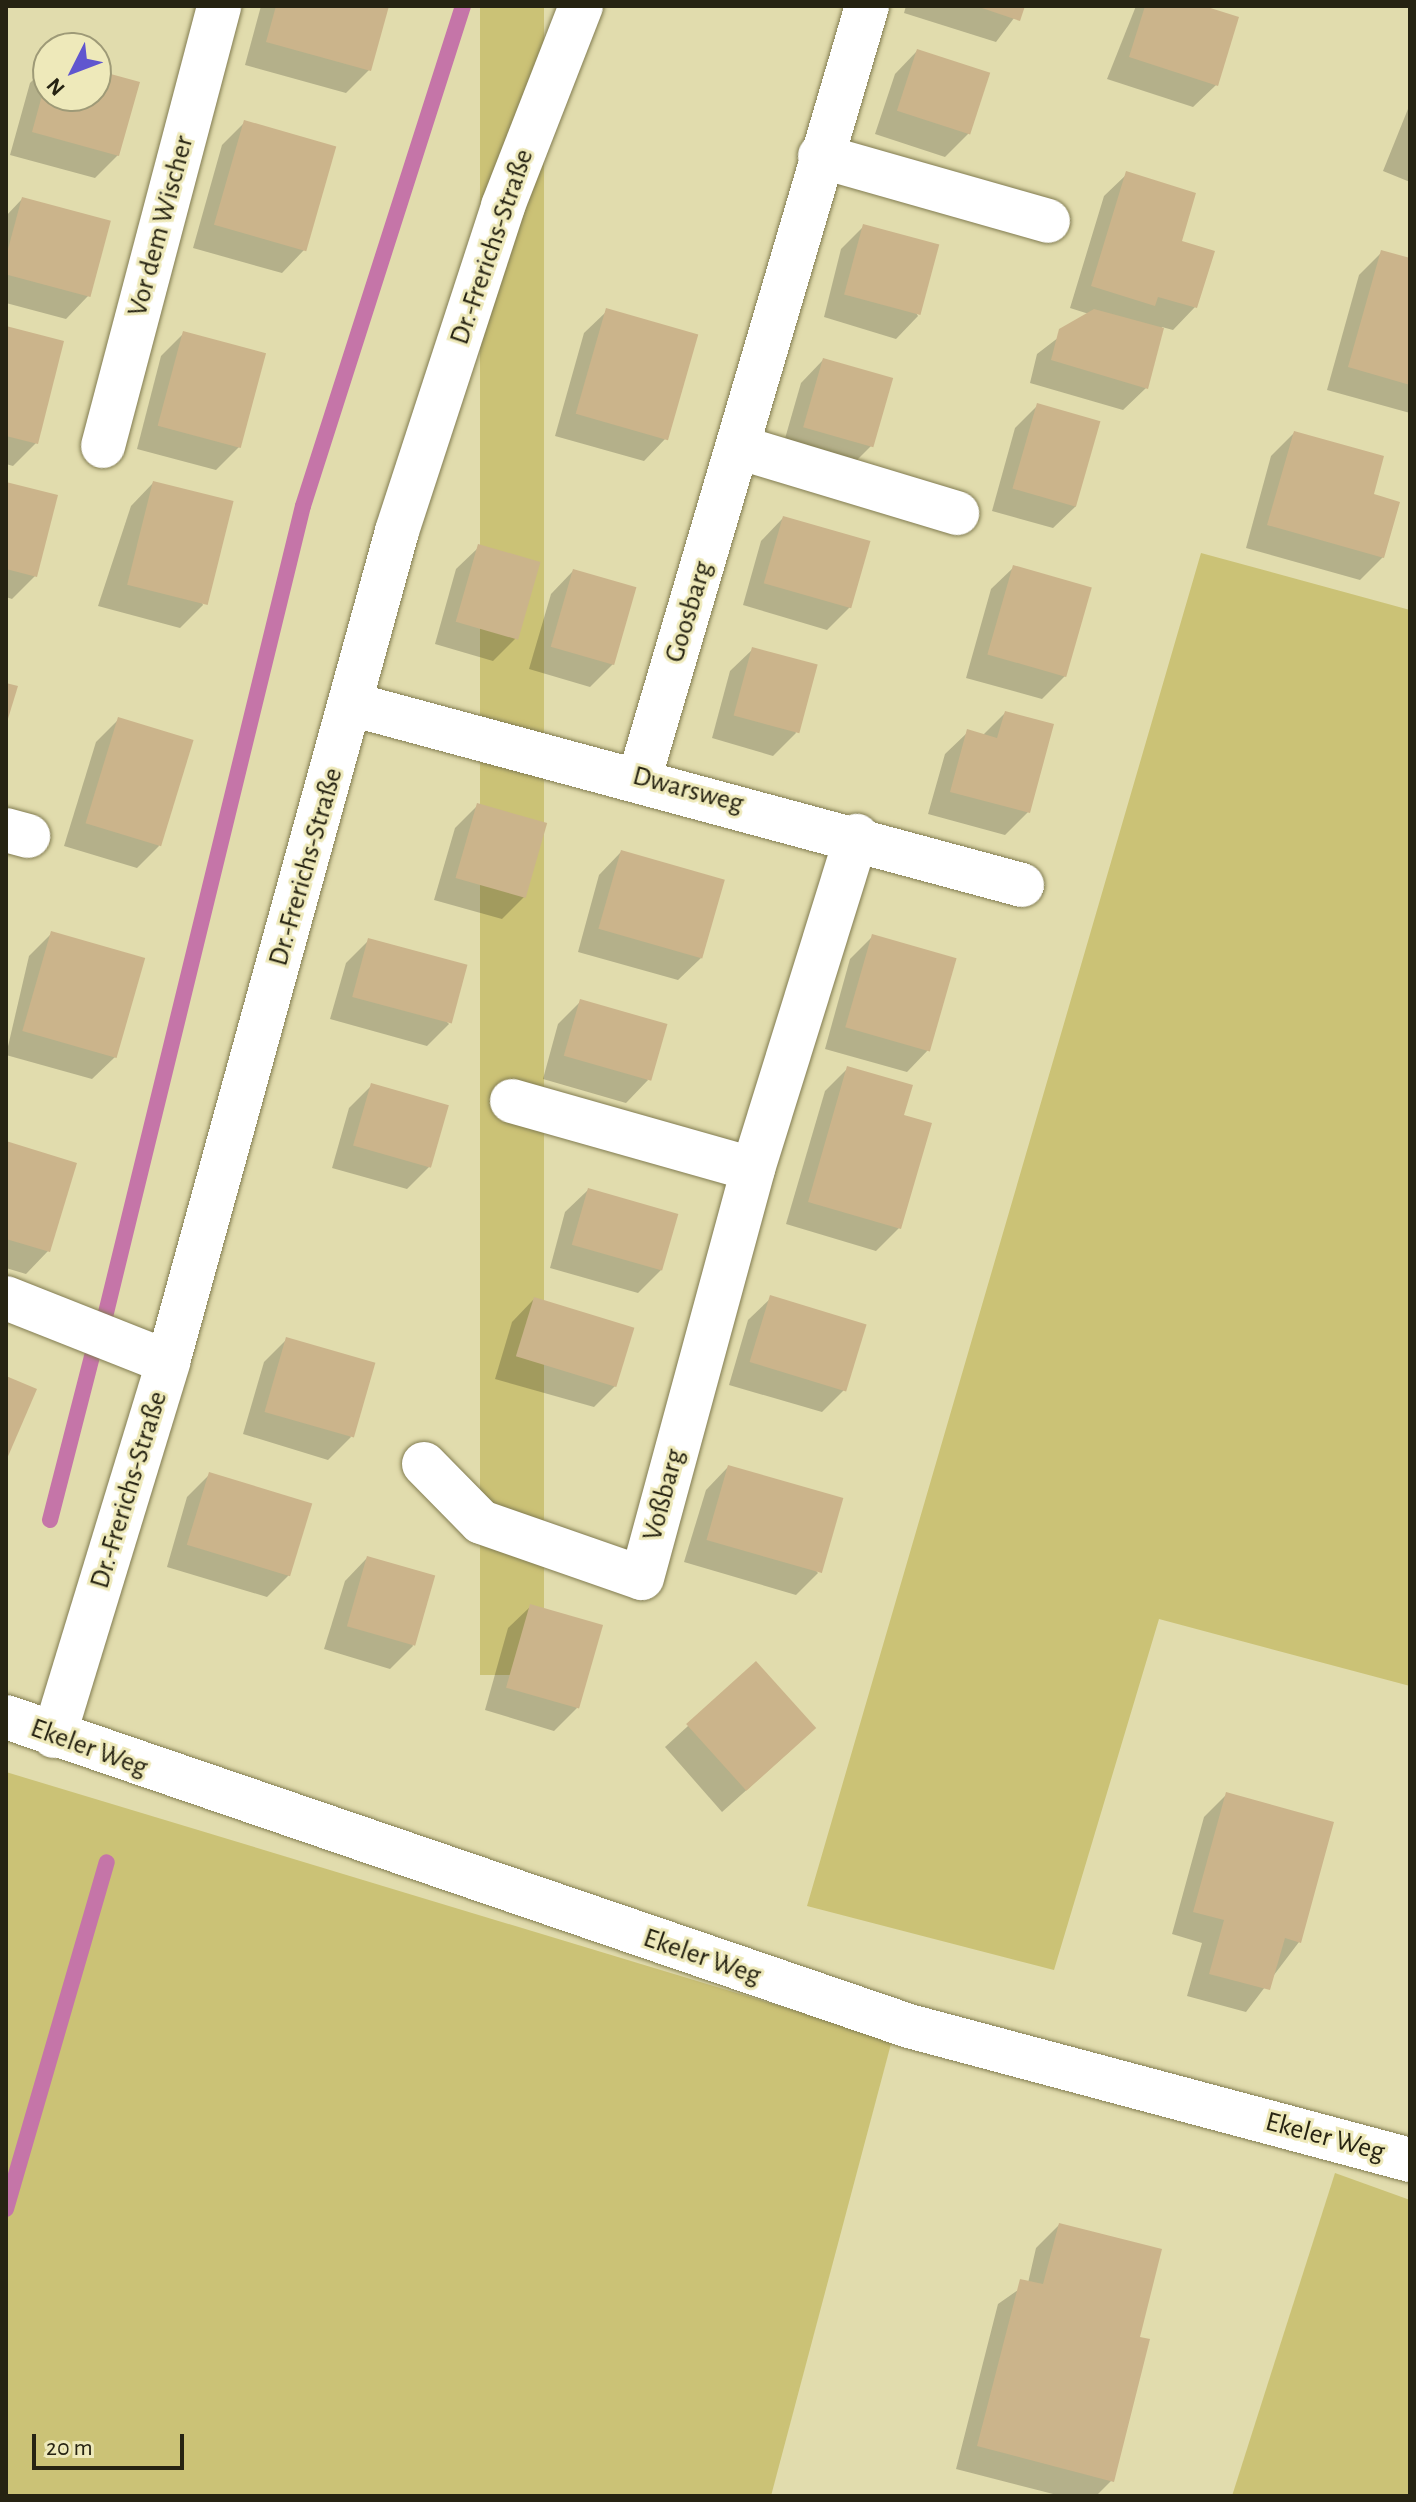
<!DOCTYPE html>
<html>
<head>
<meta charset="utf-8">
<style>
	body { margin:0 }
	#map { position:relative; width:1416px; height:2502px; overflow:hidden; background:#e1dcad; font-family:"Alegreya Sans",sans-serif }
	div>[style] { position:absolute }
	.green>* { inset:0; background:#cbc276; transform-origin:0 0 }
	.shadow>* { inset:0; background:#0003 }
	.stream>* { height:16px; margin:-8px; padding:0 8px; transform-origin:8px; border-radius:8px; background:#c575a8 }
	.building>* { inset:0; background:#cbb48b; transform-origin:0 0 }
	.roads { filter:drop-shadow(0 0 2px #827c51) drop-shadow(0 0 2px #827c51) }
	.street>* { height:44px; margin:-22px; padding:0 22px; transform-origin:22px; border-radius:22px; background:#fff }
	span { translate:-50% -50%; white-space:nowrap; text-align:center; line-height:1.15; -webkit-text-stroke:6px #eee9ba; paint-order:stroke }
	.street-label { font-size:28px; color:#262312 }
	.frame { position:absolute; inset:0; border:8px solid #262312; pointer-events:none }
	.north { position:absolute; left:32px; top:32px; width:80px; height:80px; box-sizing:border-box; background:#eee9ba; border:2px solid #9e9a77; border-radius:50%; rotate:228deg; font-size:22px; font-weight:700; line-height:32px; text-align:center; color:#262312 }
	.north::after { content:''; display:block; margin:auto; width:28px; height:36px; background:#6056cf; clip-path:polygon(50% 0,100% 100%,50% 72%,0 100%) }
	.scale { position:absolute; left:32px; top:2434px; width:152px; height:36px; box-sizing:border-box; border:4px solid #262312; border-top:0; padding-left:10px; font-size:24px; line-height:28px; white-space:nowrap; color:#262312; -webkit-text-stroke:6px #eee9ba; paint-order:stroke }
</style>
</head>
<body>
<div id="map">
	<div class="green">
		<div style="left:480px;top:6px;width:64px;height:1669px"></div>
		<div style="clip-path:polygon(1201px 553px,1410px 610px,1410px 1686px,1159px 1619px,1054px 1970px,807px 1906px)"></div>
		<div style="clip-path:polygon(6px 1772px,892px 2040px,771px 2496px,6px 2496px)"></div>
		<div style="clip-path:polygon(1335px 2173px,1410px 2200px,1410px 2496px,1232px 2496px)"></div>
	</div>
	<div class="shadow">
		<div style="clip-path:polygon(261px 6px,387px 6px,369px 70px,346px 93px,245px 65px)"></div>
		<div style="clip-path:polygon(906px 6px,1023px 6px,996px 42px,904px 13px)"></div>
		<div style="clip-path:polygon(1136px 6px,1198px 6px,1216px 85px,1193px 107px,1107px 79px)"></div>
		<div style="clip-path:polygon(917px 51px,987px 74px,968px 134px,945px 157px,875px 134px,895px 74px)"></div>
		<div style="clip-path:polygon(48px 65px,48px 96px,96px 96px,96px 72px,118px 155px,95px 178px,10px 155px,30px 83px)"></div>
		<div style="clip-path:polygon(1410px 104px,1410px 182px,1383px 171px)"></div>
		<div style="clip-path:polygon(245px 122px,304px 250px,282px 273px,193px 248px,222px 145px)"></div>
		<div style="clip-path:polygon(1127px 174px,1179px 242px,1195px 307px,1173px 330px,1162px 327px,1146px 388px,1123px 410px,1030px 383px,1037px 354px,1089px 314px,1070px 308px,1104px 196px)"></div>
		<div style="clip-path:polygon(22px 199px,88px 296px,66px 319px,6px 303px,6px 216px)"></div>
		<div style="clip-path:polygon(864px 226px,918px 316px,896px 339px,824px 317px,841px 249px)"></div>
		<div style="clip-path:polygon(1382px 252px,1410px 260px,1410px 413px,1327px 390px,1359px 275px)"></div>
		<div style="clip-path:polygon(607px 311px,666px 438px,644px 461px,555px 436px,584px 333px)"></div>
		<div style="clip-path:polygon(6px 328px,36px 443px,13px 466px,6px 464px)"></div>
		<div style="clip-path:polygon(184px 333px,239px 447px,216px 470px,137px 449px,161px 356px)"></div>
		<div style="clip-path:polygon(823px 360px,872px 445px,849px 468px,782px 449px,801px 383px)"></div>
		<div style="clip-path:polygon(1038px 405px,1076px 506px,1053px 528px,992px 511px,1015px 428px)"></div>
		<div style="clip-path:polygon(1294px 433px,1371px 495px,1383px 557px,1360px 580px,1246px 548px,1271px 456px)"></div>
		<div style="clip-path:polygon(153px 483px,203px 605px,180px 628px,98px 606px,131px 506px)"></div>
		<div style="clip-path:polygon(6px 484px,35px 576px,12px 599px,6px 597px)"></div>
		<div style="clip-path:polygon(783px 518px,850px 607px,827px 630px,743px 605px,761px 541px)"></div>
		<div style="clip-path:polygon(479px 547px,516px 638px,493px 661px,435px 644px,456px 569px)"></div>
		<div style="clip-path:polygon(1014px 567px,1065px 676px,1042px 699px,966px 678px,991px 589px)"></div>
		<div style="clip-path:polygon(573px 571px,613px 664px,590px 687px,529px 669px,551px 594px)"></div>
		<div style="clip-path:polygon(753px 649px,796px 733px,773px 756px,712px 738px,730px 671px)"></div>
		<div style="clip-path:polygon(1005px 713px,1028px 812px,1005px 835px,928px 814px,945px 754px,968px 732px,982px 736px)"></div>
		<div style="clip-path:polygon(119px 719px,159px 846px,137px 868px,64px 846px,96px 742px)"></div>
		<div style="clip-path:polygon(478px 805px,525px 896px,502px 919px,434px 900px,455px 828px)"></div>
		<div style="clip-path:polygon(621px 852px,701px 958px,678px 980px,578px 952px,599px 875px)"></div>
		<div style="clip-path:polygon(52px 933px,115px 1057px,92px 1079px,6px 1055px,29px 956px)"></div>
		<div style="clip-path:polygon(873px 936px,929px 1049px,907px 1072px,825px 1049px,850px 959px)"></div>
		<div style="clip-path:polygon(369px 940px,449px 1024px,427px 1046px,330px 1019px,346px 963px)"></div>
		<div style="clip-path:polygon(580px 1002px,648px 1080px,626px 1103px,543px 1079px,558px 1024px)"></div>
		<div style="clip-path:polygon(848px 1068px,902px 1117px,899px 1228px,876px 1251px,786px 1224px,825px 1091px)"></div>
		<div style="clip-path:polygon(371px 1086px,430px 1166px,407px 1189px,332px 1168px,349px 1108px)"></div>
		<div style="clip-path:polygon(6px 1143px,48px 1251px,26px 1274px,6px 1268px)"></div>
		<div style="clip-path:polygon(588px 1190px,661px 1270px,638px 1293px,550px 1268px,565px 1212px)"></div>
		<div style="clip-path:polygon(771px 1298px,845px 1389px,822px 1412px,729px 1385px,748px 1320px)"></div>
		<div style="clip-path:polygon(534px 1299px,616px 1385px,594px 1407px,495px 1379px,512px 1322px)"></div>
		<div style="clip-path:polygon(287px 1339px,351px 1437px,328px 1460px,243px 1434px,264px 1362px)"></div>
		<div style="clip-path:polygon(728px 1467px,818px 1573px,796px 1595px,684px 1562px,706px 1490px)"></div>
		<div style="clip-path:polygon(210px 1474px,289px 1575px,267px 1597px,167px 1567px,187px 1497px)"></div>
		<div style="clip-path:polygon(367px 1558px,413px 1646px,390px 1669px,324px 1649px,345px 1581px)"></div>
		<div style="clip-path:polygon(531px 1606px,577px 1708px,554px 1731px,485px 1710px,508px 1628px)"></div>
		<div style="clip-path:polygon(756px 1664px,790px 1751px,722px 1812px,665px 1747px)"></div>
		<div style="clip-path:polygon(1227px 1794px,1299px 1942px,1246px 2012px,1187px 1996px,1202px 1943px,1172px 1934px,1204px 1817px)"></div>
		<div style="clip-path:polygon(1059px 2225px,1137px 2339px,1112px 2480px,1096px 2496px,1061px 2496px,956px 2469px,998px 2304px,1028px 2283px,1036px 2248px)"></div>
	</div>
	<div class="stream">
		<div style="left:103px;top:1325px;width:843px;rotate:-76.28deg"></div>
		<div style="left:303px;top:506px;width:525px;rotate:-72.26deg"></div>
		<div style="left:50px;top:1520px;width:169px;rotate:-75.6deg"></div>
		<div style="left:6px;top:2209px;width:361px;rotate:-73.8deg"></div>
	</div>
	<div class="building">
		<div style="clip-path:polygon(276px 6px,389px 6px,371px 71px,266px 42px)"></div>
		<div style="clip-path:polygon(976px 6px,1025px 6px,1020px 21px)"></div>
		<div style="clip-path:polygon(1145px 6px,1204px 6px,1239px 17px,1218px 86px,1129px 57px)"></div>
		<div style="left:917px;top:49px;width:77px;height:65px;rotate:18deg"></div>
		<div style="clip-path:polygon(96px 70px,140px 82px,119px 156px,32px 132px,47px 77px,48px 96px,96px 96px)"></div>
		<div style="left:244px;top:120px;width:96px;height:109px;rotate:16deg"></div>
		<div style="clip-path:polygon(1126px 171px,1196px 193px,1182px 241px,1215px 251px,1197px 308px,1158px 297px,1155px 306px,1091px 286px)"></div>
		<div style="left:22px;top:197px;width:92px;height:79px;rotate:15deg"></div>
		<div style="left:863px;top:224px;width:79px;height:73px;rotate:15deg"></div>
		<div style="clip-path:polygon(1381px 250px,1410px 258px,1410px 385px,1348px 367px)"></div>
		<div style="left:606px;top:308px;width:96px;height:110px;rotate:16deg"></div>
		<div style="clip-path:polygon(1094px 309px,1164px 328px,1148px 389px,1051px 360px,1059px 329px)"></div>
		<div style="clip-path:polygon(6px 326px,64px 341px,38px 444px,6px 436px)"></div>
		<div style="left:183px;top:331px;width:86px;height:98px;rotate:15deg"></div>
		<div style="left:823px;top:358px;width:73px;height:72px;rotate:16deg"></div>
		<div style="left:1037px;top:403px;width:66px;height:89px;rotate:16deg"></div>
		<div style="clip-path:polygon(1294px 431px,1384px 456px,1374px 494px,1400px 502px,1384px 558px,1267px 525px)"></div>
		<div style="left:153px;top:481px;width:83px;height:107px;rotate:14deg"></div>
		<div style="clip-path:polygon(6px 482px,58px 495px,37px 577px,6px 569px)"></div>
		<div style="left:783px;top:516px;width:91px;height:70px;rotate:16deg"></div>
		<div style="left:478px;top:544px;width:65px;height:81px;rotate:16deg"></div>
		<div style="left:1013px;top:565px;width:82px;height:93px;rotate:16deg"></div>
		<div style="left:573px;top:569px;width:66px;height:81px;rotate:16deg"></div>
		<div style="left:752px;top:647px;width:68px;height:71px;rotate:15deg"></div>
		<div style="clip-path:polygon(6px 683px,18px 686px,7px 722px,6px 722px)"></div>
		<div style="clip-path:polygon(1005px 711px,1054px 724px,1030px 813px,950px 792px,967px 729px,997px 738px)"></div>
		<div style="left:118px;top:717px;width:79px;height:111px;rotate:17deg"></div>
		<div style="left:477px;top:803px;width:73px;height:78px;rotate:16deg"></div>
		<div style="left:621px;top:850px;width:108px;height:82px;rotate:16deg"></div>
		<div style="left:51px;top:931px;width:98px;height:104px;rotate:16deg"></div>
		<div style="left:872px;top:934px;width:88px;height:97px;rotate:16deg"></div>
		<div style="left:368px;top:938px;width:103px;height:61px;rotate:15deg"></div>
		<div style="left:580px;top:999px;width:91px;height:59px;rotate:16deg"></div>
		<div style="clip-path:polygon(847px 1066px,913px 1085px,904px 1115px,932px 1123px,901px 1229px,808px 1202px)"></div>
		<div style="left:371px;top:1083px;width:81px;height:65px;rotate:16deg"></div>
		<div style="clip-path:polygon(6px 1141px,77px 1163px,50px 1252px,6px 1239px)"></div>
		<div style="left:588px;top:1188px;width:94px;height:59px;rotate:16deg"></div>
		<div style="left:770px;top:1295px;width:101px;height:70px;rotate:17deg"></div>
		<div style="left:534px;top:1297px;width:105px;height:62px;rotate:17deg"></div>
		<div style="left:286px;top:1337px;width:93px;height:78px;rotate:16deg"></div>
		<div style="clip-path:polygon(6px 1376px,37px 1389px,6px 1461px)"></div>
		<div style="left:728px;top:1465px;width:120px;height:78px;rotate:16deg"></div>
		<div style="left:209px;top:1472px;width:108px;height:76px;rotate:17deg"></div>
		<div style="left:367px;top:1556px;width:71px;height:73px;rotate:16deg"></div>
		<div style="left:530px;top:1604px;width:76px;height:87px;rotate:16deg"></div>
		<div style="left:756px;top:1661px;width:90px;height:94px;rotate:48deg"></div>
		<div style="clip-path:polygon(1226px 1792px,1334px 1822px,1301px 1943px,1285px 1938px,1270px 1990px,1209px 1974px,1224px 1920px,1193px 1912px)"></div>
		<div style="clip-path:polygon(1059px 2223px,1162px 2249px,1140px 2337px,1150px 2339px,1114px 2482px,977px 2446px,1020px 2279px,1043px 2284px)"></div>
	</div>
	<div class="roads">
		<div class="street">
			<div style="left:820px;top:156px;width:237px;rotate:15.9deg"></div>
			<div style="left:103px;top:446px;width:455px;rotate:-75.2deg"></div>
			<div style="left:738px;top:447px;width:229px;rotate:16.8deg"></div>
			<div style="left:351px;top:704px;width:695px;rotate:15.1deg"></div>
			<div style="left:640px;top:776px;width:803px;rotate:-73.57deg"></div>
			<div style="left:6px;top:830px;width:23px;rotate:15deg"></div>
			<div style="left:512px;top:1101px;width:250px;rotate:15.8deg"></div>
			<div style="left:6px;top:1298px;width:174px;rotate:21.6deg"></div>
			<div style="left:424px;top:1464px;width:81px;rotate:45.5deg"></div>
			<div style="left:481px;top:1522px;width:170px;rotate:19.2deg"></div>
			<div style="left:642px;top:1578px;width:424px;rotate:-74.8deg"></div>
			<div style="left:753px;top:1169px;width:349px;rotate:-72.7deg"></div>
			<div style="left:6px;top:1717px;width:954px;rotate:18.89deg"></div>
			<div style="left:909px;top:2026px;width:519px;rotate:14.97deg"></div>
			<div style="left:54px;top:1736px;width:391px;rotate:-73deg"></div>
			<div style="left:168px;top:1362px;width:862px;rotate:-74.59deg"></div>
			<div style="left:397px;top:531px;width:342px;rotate:-71.9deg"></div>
			<div style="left:503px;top:206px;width:215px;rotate:-68.7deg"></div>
		</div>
	</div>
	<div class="street-label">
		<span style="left:161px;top:226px;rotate:-75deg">Vor dem Wischer</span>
		<span style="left:492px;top:247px;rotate:-71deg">Dr.-Frerichs-Straße</span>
		<span style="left:689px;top:612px;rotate:-73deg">Goosbarg</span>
		<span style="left:688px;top:790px;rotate:15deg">Dwarsweg</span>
		<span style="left:306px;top:867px;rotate:-74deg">Dr.-Frerichs-Straße</span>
		<span style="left:129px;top:1490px;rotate:-73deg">Dr.-Frerichs-Straße</span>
		<span style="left:664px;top:1495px;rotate:-75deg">Voßbarg</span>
		<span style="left:89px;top:1748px;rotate:20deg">Ekeler Weg</span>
		<span style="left:702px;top:1957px;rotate:19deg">Ekeler Weg</span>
		<span style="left:1325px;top:2137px;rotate:15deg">Ekeler Weg</span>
	</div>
	<div class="frame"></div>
	<div class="north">N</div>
	<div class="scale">20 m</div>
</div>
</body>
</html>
